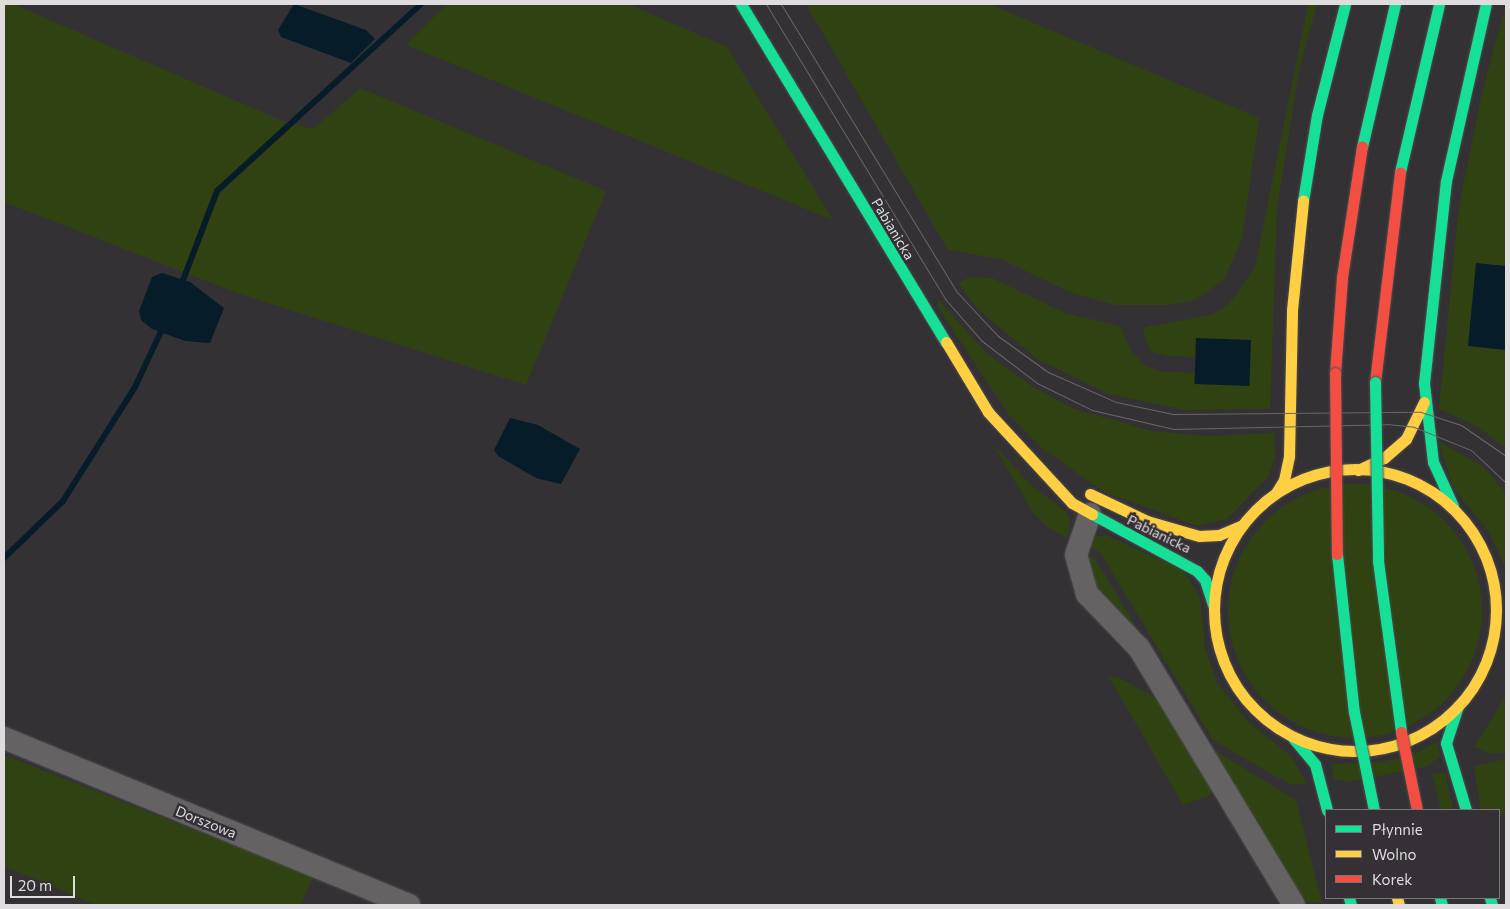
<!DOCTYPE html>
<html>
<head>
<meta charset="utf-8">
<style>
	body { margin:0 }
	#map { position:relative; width:1510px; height:909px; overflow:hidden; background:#343135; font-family:Commissioner,sans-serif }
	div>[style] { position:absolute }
	.green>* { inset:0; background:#304212 }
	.round { border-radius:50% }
	.water>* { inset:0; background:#061d29; transform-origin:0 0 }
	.stream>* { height:6px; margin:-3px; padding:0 3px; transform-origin:3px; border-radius:3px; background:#061d29 }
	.roads { filter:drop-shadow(0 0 1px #4f4d50) drop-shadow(0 0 1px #4f4d50) }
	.street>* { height:22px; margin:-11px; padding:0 11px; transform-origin:11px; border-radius:11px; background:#646262 }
	.fast>* { height:11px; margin:-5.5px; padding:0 5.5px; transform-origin:5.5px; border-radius:5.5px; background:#16e098 }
	.slow>* { height:11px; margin:-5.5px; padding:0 5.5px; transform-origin:5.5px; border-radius:5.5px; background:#ffcf43 }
	.slow>.ring { margin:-5.5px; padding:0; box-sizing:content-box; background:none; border:11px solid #ffcf43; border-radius:50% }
	.jam>* { height:11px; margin:-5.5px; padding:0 5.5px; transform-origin:5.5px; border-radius:5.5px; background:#f24e42 }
	.tram>* { height:1px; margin:-0.5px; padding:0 0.5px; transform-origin:0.5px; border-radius:0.5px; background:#696768 }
	.bridges { filter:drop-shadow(0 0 1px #4f4d50) drop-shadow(0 0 1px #4f4d50) }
	.fast-bridge>* { height:11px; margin:-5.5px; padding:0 5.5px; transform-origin:5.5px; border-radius:5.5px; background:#16e098 }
	.jam-bridge>* { height:11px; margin:-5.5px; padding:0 5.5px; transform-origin:5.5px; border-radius:5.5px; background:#f24e42 }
	span { translate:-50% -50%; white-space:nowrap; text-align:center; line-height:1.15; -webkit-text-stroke:5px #353036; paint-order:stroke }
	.street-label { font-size:14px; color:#dfdce0 }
	.frame { position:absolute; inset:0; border:5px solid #dfdce0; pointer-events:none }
	.legend { position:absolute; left:1325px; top:809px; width:175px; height:90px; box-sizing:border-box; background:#353036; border:1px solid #79757a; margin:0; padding:6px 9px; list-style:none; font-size:15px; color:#dfdce0 }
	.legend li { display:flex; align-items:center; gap:10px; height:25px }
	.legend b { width:25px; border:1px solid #79757a }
	.scale { position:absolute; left:10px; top:876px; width:65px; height:22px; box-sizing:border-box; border:2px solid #dfdce0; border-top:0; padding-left:6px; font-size:15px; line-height:18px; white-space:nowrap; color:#dfdce0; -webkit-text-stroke:4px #353036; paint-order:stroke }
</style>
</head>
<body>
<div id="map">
	<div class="green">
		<div style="clip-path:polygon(4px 4px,13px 4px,285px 122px,314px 129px,360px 88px,606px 191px,526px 385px,237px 293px,4px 202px)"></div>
		<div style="clip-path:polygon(447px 4px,628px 4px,727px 47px,833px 220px,406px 45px)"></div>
		<div style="clip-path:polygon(806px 4px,989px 4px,1259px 118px,1242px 239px,1224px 280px,1193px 301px,1169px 305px,1114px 305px,1072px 293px,1001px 259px,948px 250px)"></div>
		<div style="clip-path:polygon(1317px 4px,1299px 71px,1277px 208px,1270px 409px,1186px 410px,1109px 394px,1037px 359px,978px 309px,958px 283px,970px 277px,992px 278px,1065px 313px,1120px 326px,1132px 352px,1145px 366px,1164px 372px,1195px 373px,1195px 384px,1196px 338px,1195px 357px,1166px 356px,1150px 351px,1143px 331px,1146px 327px,1211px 315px,1229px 304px,1255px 267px,1308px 5px)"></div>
		<div style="clip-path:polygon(1506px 4px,1506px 448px,1476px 426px,1439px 409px,1459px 206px,1482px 93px)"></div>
		<div style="clip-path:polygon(938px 299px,986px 353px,1030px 385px,1074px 409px,1151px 431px,1205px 436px,1274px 433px,1275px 456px,1268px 477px,1227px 519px,1197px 526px,1104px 492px,1042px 448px,1009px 415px,937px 306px)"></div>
		<div style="clip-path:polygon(1438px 441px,1482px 466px,1506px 493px,1506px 569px,1488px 530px,1454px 489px)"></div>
		<div style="clip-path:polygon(992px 442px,1030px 484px,1066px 512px,1070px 520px,1068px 538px,1045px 525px,1032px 511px)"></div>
		<div class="round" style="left:1228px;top:484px;width:254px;height:254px"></div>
		<div style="clip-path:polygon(1106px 535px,1184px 571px,1200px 598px,1205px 649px,1217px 682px,1248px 722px,1291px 756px,1307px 784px,1289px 784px,1213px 740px,1100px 552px,1087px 546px,1095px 537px)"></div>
		<div style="clip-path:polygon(1084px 554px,1095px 559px,1141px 635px,1095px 591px)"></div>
		<div style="clip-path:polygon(1109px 677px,1118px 677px,1157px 699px,1213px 789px,1208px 796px,1183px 805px)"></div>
		<div style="clip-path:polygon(1506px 696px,1506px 752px,1491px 754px,1474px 747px)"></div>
		<div style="clip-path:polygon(1437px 742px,1440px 756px,1428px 766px,1348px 782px,1334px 779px,1332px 764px,1382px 762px,1414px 754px)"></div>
		<div style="clip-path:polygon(1209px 747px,1296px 800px,1322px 903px,1302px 901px)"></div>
		<div style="clip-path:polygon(4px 755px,313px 877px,301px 905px,96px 905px,4px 866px)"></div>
		<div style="clip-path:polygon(1506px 759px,1506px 807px,1499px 818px,1499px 810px,1481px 810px,1474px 766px)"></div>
		<div style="clip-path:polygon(1445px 772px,1453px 810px,1441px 810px,1432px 774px)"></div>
	</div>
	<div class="water">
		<div style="clip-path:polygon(294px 4px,366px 30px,375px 39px,351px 63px,281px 37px,278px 30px)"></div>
		<div style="clip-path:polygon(1476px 263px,1506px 266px,1506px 350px,1468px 346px)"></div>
		<div style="clip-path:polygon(162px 273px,190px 282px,224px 308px,210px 343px,185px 341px,152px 329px,141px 320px,139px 311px,152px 277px)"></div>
		<div style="left:1196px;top:338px;width:55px;height:46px;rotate:2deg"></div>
		<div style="clip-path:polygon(510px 418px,538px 425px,580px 449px,561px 484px,536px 478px,498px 456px,494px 450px)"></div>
	</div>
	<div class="stream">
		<div style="left:180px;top:288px;width:104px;rotate:-69.1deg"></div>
		<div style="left:217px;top:191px;width:277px;rotate:-42.5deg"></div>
		<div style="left:4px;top:558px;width:82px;rotate:-44deg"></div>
		<div style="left:63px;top:501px;width:135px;rotate:-57.7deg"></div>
		<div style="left:135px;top:387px;width:68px;rotate:-64.9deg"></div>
	</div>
	<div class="roads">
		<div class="street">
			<div style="left:1090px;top:514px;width:43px;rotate:108.9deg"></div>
			<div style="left:1076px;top:555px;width:41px;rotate:74.2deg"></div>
			<div style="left:1087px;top:594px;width:75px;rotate:46.1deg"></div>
			<div style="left:1139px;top:648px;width:300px;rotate:58.9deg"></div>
			<div style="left:4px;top:738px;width:438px;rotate:22.4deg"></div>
		</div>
		<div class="fast">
			<div style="left:741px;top:4px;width:395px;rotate:58.8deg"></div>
			<div style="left:1362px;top:147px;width:147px;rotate:-77deg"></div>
			<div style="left:1400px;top:172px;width:172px;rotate:-76.9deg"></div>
			<div style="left:1303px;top:201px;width:87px;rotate:-80.8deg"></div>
			<div style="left:1317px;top:115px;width:114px;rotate:-75.8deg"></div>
			<div style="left:1453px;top:506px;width:48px;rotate:-114.4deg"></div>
			<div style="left:1433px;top:462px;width:80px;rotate:-96.5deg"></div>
			<div style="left:1424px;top:383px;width:203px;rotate:-83.8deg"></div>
			<div style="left:1446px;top:181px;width:181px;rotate:-77.3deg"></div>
			<div style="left:1092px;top:514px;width:119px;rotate:28.5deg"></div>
			<div style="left:1197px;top:571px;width:12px;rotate:48deg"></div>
			<div style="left:1205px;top:580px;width:26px;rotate:72deg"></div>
			<div style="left:1458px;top:706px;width:39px;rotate:108deg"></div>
			<div style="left:1446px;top:743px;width:70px;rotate:73.4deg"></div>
			<div style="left:1293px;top:738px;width:34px;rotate:50deg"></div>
			<div style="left:1315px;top:764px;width:48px;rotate:75.4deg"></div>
			<div style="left:1349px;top:898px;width:7px;rotate:74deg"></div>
			<div style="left:1440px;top:898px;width:7px;rotate:74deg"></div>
			<div style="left:1490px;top:898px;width:7px;rotate:74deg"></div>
		</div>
		<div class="slow">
			<div style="left:946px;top:342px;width:82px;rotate:59deg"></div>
			<div style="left:988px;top:412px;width:124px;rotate:47.3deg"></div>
			<div style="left:1072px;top:503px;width:23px;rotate:29deg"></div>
			<div class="ring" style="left:1214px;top:469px;width:271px;height:271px"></div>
			<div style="left:1358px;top:470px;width:29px;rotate:-25deg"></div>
			<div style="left:1384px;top:458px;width:29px;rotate:-41deg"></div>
			<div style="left:1406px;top:439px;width:41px;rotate:-64.1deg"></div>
			<div style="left:1276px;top:493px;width:15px;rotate:-58deg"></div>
			<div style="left:1284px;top:480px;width:25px;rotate:-78deg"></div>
			<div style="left:1289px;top:456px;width:146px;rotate:-88.8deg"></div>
			<div style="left:1292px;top:310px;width:110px;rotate:-84.2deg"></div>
			<div style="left:1090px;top:494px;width:63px;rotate:25.3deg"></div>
			<div style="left:1147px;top:521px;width:54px;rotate:16.1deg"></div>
			<div style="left:1199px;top:536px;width:20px;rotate:-3deg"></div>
			<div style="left:1219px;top:535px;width:25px;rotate:-23deg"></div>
			<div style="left:1397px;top:898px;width:7px;rotate:74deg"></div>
		</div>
		<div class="jam">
			<div style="left:1335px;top:373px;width:96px;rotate:-85.8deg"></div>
			<div style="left:1342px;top:277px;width:132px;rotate:-81.3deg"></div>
			<div style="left:1375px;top:382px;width:211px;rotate:-83.2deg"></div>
		</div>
	</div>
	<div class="tram">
		<div style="left:766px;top:4px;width:346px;rotate:58.7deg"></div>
		<div style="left:946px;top:300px;width:55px;rotate:48.7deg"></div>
		<div style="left:982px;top:341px;width:69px;rotate:37.4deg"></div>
		<div style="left:1037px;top:383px;width:61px;rotate:26.1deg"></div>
		<div style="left:1092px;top:410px;width:84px;rotate:13deg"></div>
		<div style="left:1174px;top:429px;width:213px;rotate:-1.3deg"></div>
		<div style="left:1387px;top:424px;width:27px;rotate:6deg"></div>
		<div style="left:1414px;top:427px;width:61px;rotate:22deg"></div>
		<div style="left:1471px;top:450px;width:48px;rotate:43.3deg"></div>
		<div style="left:781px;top:4px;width:336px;rotate:58.6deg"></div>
		<div style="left:956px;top:291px;width:62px;rotate:47deg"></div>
		<div style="left:998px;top:336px;width:62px;rotate:35.8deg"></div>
		<div style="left:1048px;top:372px;width:74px;rotate:23.8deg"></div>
		<div style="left:1116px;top:402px;width:58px;rotate:11.9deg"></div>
		<div style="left:1173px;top:414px;width:248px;rotate:-0.5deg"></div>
		<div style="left:1421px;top:412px;width:42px;rotate:18deg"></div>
		<div style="left:1461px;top:425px;width:55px;rotate:34.6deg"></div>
	</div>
	<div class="bridges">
		<div class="fast-bridge">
			<div style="left:1375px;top:382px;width:179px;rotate:89deg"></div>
			<div style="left:1378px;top:561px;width:173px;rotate:82.3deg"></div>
			<div style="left:1337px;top:554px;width:159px;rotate:83.9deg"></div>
			<div style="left:1354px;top:712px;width:100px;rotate:78.5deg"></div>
		</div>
		<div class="jam-bridge">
			<div style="left:1335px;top:373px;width:181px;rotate:89.4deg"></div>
			<div style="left:1401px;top:732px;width:80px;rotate:78.4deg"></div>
		</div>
	</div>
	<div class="street-label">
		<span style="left:893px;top:229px;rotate:59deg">Pabianicka</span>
		<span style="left:1159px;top:534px;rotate:26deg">Pabianicka</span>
		<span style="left:206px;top:822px;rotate:22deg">Dorszowa</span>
	</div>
	<div class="frame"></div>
	<ul class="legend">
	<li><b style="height:6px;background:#16e098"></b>Płynnie</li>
	<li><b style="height:6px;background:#ffcf43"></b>Wolno</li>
	<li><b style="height:6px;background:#f24e42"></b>Korek</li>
	</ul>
	<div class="scale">20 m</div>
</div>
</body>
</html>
